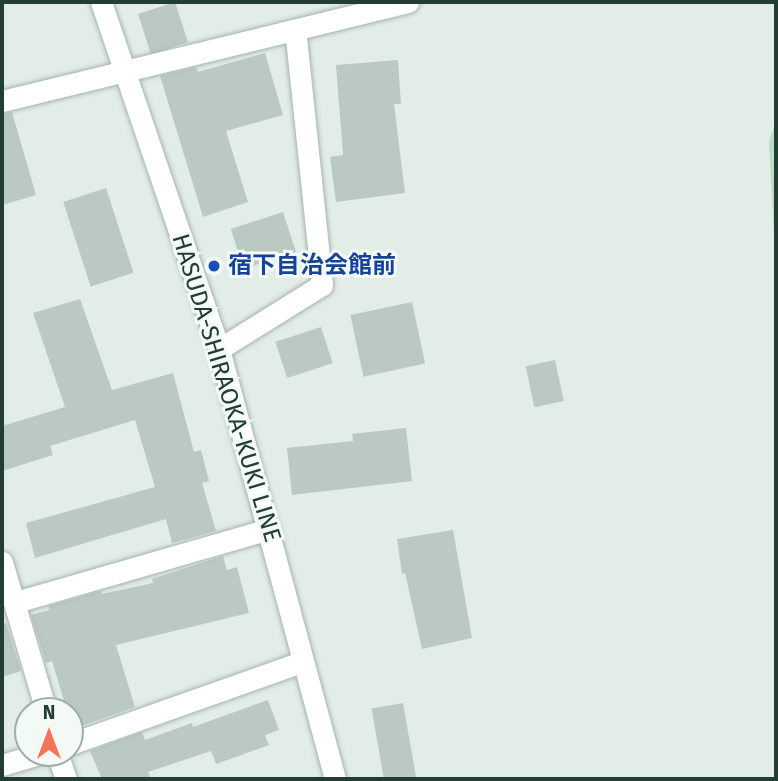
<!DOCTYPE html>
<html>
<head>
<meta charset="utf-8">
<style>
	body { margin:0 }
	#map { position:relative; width:778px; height:781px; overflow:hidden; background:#e2ede7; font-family:"Fira Sans","Noto Sans JP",sans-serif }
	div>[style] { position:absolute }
	.green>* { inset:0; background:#bbdec2 }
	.building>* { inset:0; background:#bacac3; transform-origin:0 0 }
	.roads { filter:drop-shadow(0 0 2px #a5b5ae) drop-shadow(0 0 2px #a5b5ae) }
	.street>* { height:21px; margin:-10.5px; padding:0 10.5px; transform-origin:10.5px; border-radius:10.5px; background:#fff }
	.secondary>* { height:21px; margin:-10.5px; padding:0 10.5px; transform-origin:10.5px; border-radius:10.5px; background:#fff }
	.dots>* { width:19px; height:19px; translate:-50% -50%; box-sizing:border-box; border:4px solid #f3f9f5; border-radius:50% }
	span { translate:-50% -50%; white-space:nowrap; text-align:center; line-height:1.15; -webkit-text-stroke:6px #f3f9f5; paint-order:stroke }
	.transit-label { font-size:24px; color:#164399; font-weight:700 }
	.left { translate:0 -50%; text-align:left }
	.street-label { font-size:24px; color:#223e34 }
	.frame { position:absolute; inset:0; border:4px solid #223e34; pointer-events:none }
	.north { position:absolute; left:14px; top:697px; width:70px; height:70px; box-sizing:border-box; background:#f3f9f5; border:2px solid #9faea8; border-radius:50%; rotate:0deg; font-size:19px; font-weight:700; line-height:28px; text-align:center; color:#223e34 }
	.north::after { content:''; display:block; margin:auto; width:24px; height:32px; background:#f57358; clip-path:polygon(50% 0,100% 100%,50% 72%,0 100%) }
</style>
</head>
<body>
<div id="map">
	<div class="green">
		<div style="clip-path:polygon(776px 122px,776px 272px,769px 141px)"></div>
	</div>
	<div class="building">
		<div style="left:175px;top:2px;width:42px;height:39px;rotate:72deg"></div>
		<div style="clip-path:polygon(265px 53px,283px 115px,226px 131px,248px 202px,203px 217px,160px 76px,196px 67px,198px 72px)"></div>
		<div style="clip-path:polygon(398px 60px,401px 104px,394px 104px,405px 193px,336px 202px,330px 157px,343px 155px,336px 65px)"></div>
		<div style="clip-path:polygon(12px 112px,36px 195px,2px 205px,2px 114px)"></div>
		<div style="left:106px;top:188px;width:89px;height:45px;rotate:72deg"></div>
		<div style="left:283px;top:212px;width:42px;height:55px;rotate:72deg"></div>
		<div style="clip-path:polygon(80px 299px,112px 390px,173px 373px,194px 452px,201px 450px,209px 481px,202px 483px,216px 531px,172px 543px,166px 519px,35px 558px,26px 523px,155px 487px,135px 420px,50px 446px,53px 455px,2px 471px,2px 426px,65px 407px,33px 313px)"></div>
		<div style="left:412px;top:302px;width:63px;height:63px;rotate:78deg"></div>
		<div style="left:321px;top:327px;width:38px;height:48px;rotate:72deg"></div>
		<div style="left:555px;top:360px;width:42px;height:30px;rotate:78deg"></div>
		<div style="clip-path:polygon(406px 428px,412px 481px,292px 495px,287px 448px,353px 441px,352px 434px)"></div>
		<div style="clip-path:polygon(453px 530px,472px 638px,422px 649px,405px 573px,402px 574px,397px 539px)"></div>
		<div style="clip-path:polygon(223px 556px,227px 570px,237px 567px,249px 613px,116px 645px,135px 707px,81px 726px,75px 712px,67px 711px,52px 661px,46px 663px,31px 615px,49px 610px,49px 606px,101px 591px,102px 594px,153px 583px,152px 579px)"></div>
		<div style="clip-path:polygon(6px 623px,21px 671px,2px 677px,2px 624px)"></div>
		<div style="clip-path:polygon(268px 700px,279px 730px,265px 735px,269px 745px,216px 764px,211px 751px,148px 772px,151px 779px,102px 779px,90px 751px,142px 732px,145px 740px,192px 723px,193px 727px)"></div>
		<div style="left:403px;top:703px;width:77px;height:32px;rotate:80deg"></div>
	</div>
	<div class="roads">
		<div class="street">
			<div style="left:2px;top:101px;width:418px;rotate:-13.7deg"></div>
			<div style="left:219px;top:349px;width:121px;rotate:-31.9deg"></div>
			<div style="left:322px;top:285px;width:256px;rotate:-96deg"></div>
			<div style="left:2px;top:562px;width:155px;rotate:73.5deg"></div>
			<div style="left:16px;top:602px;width:263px;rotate:-16.1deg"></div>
			<div style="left:70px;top:744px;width:245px;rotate:-19.5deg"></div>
			<div style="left:57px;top:753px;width:28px;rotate:71deg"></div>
			<div style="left:2px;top:765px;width:42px;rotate:-16.7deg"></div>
		</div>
		<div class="secondary">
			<div style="left:101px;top:2px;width:367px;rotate:71.2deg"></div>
			<div style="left:219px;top:349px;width:445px;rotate:74.9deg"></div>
		</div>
	</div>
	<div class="dots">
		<div style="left:214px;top:266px;background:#1a4fb4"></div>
	</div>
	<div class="transit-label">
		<span class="left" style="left:228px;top:266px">宿下自治会館前</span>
	</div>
	<div class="street-label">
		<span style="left:226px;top:388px;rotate:73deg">HASUDA-SHIRAOKA-KUKI LINE</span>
	</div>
	<div class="frame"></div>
	<div class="north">N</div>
</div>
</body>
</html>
